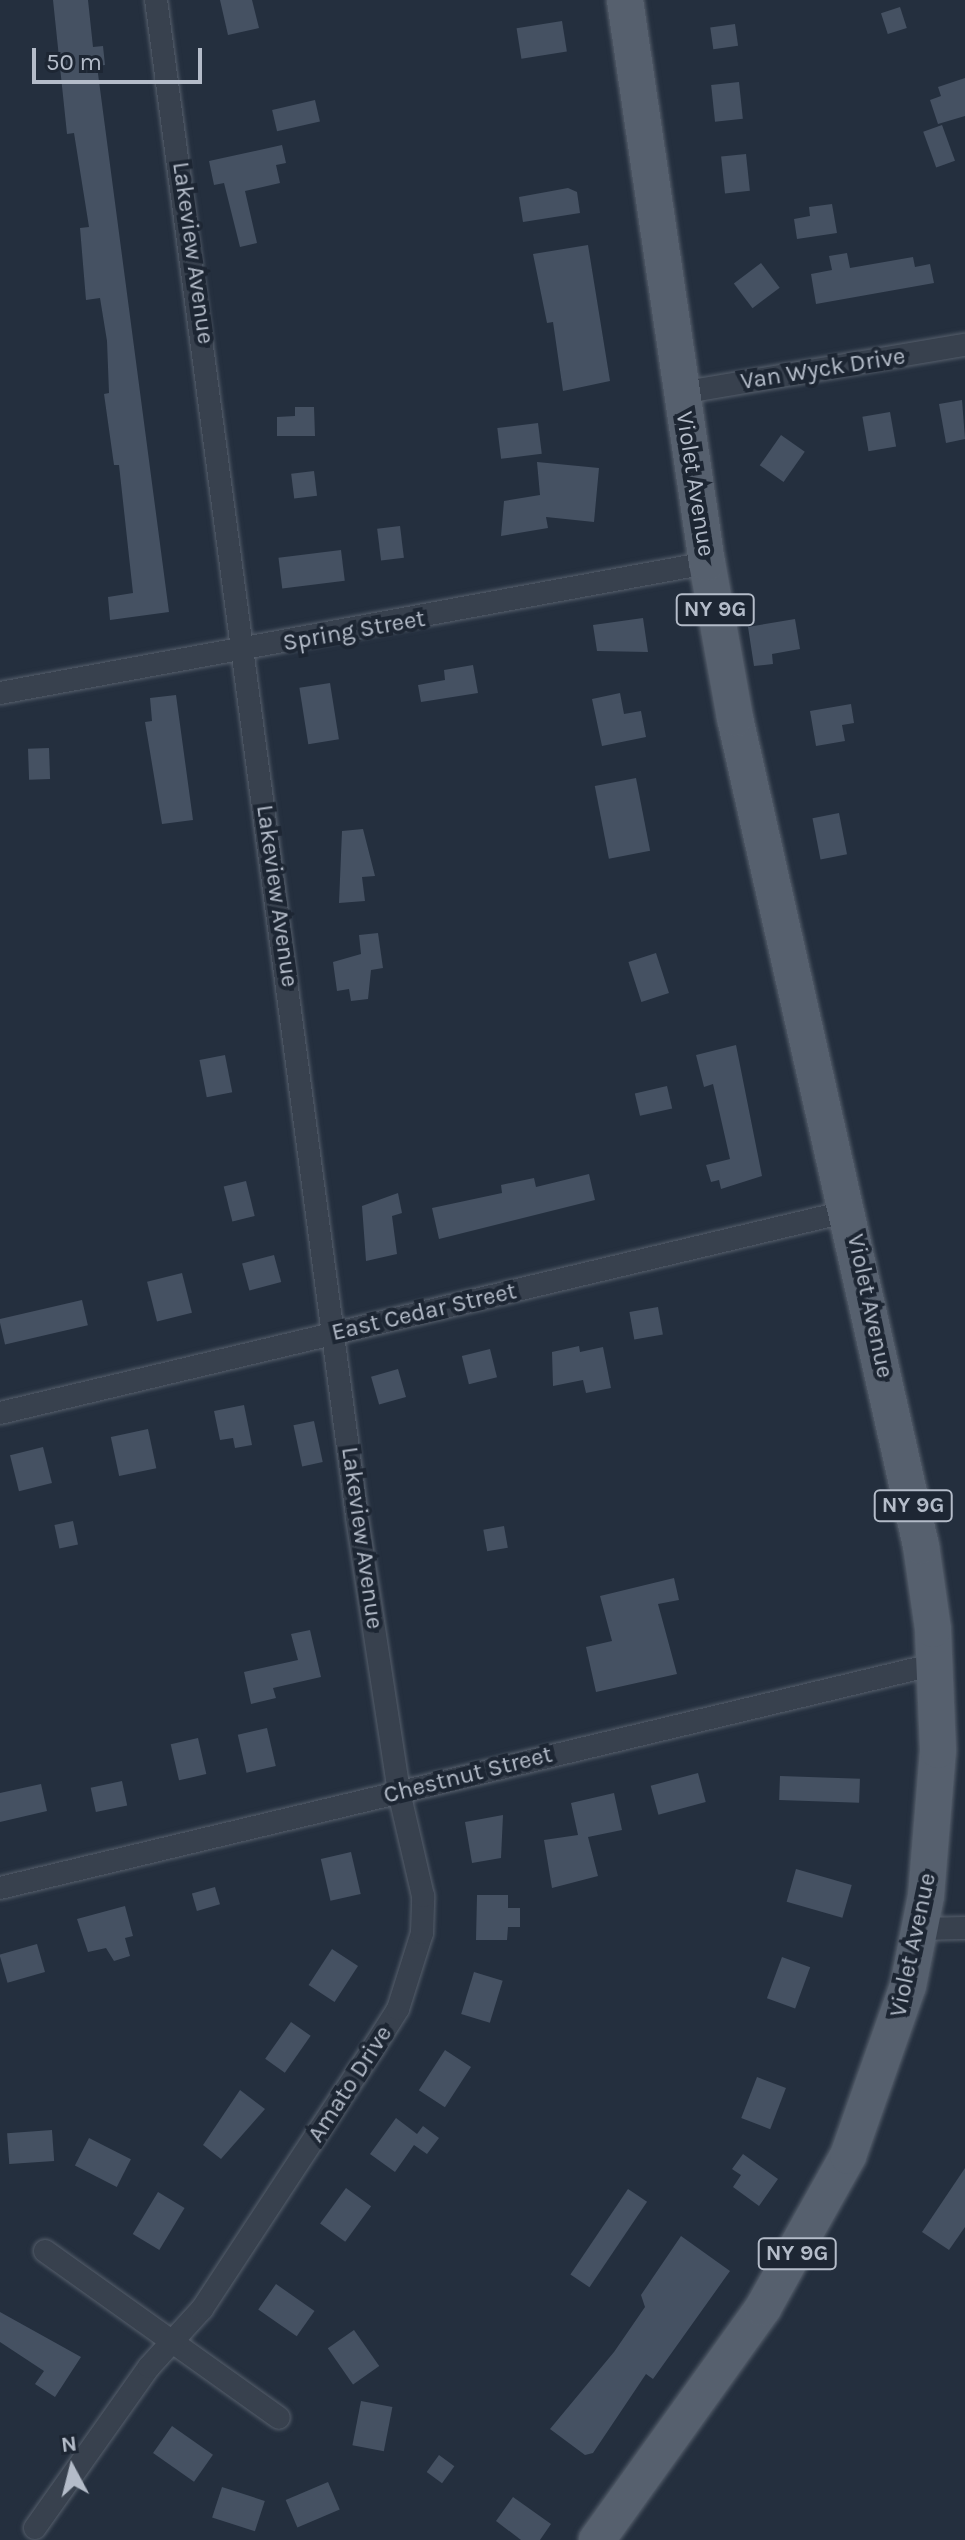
<!DOCTYPE html>
<html>
<head>
<meta charset="utf-8">
<style>
	body { margin:0 }
	#map { position:relative; width:965px; height:2540px; overflow:hidden; background:#242f3e; font-family:Karla,sans-serif }
	div>[style] { position:absolute }
	.building>* { inset:0; background:#455162; transform-origin:0 0 }
	.roads { filter:drop-shadow(0 0 2px #565f6c) drop-shadow(0 0 2px #565f6c) }
	.minor>* { height:22px; margin:-11px; padding:0 11px; transform-origin:11px; border-radius:11px; background:#38414e }
	.primary>* { height:36px; margin:-18px; padding:0 18px; transform-origin:18px; border-radius:18px; background:#56606e }
	span { translate:-50% -50%; white-space:nowrap; text-align:center; line-height:1.15; -webkit-text-stroke:8px #1d2633; paint-order:stroke }
	.shield-label span { padding:2px 6px; background:#1d2633; border:2px solid; border-radius:6px; -webkit-text-stroke-width:0 }
	.shield-label { font-size:22px; color:#b4bcc9; font-weight:700 }
	.street-label { font-size:24px; color:#b4bcc9 }
	.north { position:absolute; left:32px; top:2428px; width:80px; height:80px; -webkit-text-stroke:6px #1d2633; paint-order:stroke; rotate:353deg; font-size:22px; font-weight:700; line-height:32px; text-align:center; color:#b4bcc9 }
	.north::after { content:''; display:block; margin:auto; width:28px; height:36px; background:#b4bcc9; clip-path:polygon(50% 0,100% 100%,50% 72%,0 100%) }
	.scale { position:absolute; left:32px; top:48px; width:170px; height:36px; box-sizing:border-box; border:4px solid #b4bcc9; border-top:0; padding-left:10px; font-size:24px; line-height:28px; white-space:nowrap; color:#b4bcc9; -webkit-text-stroke:6px #1d2633; paint-order:stroke }
</style>
</head>
<body>
<div id="map">
	<div class="building">
		<div style="clip-path:polygon(53px 0,88px 0,93px 47px,103px 46px,105px 65px,97px 66px,169px 612px,110px 620px,108px 597px,133px 593px,119px 465px,114px 465px,104px 394px,109px 393px,107px 341px,100px 298px,86px 300px,80px 228px,89px 227px,74px 133px,67px 134px)"></div>
		<div style="clip-path:polygon(220px 0,252px 0,259px 28px,228px 35px)"></div>
		<div style="left:900px;top:7px;width:22px;height:20px;rotate:72deg"></div>
		<div style="left:562px;top:21px;width:31px;height:46px;rotate:81deg"></div>
		<div style="left:735px;top:24px;width:22px;height:25px;rotate:82deg"></div>
		<div style="clip-path:polygon(965px 78px,965px 116px,938px 124px,930px 100px,941px 96px,938px 87px)"></div>
		<div style="left:739px;top:82px;width:37px;height:28px;rotate:84deg"></div>
		<div style="left:315px;top:100px;width:22px;height:44px;rotate:77deg"></div>
		<div style="left:942px;top:125px;width:38px;height:20px;rotate:70deg"></div>
		<div style="clip-path:polygon(282px 145px,286px 163px,276px 165px,280px 183px,245px 191px,257px 243px,240px 247px,224px 183px,214px 185px,209px 161px)"></div>
		<div style="left:746px;top:154px;width:37px;height:25px;rotate:84deg"></div>
		<div style="clip-path:polygon(568px 188px,577px 192px,580px 213px,523px 222px,519px 197px)"></div>
		<div style="clip-path:polygon(832px 204px,837px 233px,797px 239px,794px 219px,810px 216px,809px 207px)"></div>
		<div style="clip-path:polygon(588px 245px,610px 381px,563px 391px,553px 322px,547px 323px,533px 254px)"></div>
		<div style="clip-path:polygon(847px 253px,850px 268px,913px 257px,915px 267px,930px 264px,934px 283px,816px 304px,811px 274px,832px 270px,829px 256px)"></div>
		<div style="left:761px;top:263px;width:31px;height:34px;rotate:53deg"></div>
		<div style="clip-path:polygon(962px 400px,965px 439px,946px 443px,939px 404px)"></div>
		<div style="clip-path:polygon(295px 407px,314px 407px,315px 436px,277px 436px,277px 417px,295px 416px)"></div>
		<div style="left:890px;top:412px;width:35px;height:28px;rotate:80deg"></div>
		<div style="left:538px;top:423px;width:31px;height:41px;rotate:83deg"></div>
		<div style="left:781px;top:435px;width:29px;height:37px;rotate:35deg"></div>
		<div style="clip-path:polygon(537px 462px,599px 468px,594px 522px,546px 517px,548px 528px,501px 536px,504px 501px,540px 495px)"></div>
		<div style="left:314px;top:471px;width:25px;height:23px;rotate:83deg"></div>
		<div style="left:400px;top:526px;width:32px;height:23px;rotate:83deg"></div>
		<div style="left:341px;top:550px;width:31px;height:63px;rotate:83deg"></div>
		<div style="clip-path:polygon(643px 618px,648px 652px,597px 651px,593px 625px)"></div>
		<div style="clip-path:polygon(795px 619px,800px 649px,772px 654px,773px 664px,754px 666px,748px 627px)"></div>
		<div style="clip-path:polygon(473px 665px,478px 693px,421px 702px,418px 685px,445px 680px,444px 670px)"></div>
		<div style="left:330px;top:683px;width:57px;height:31px;rotate:81deg"></div>
		<div style="clip-path:polygon(620px 693px,624px 714px,641px 711px,646px 737px,602px 746px,592px 699px)"></div>
		<div style="clip-path:polygon(176px 695px,193px 820px,162px 824px,145px 722px,152px 721px,150px 698px)"></div>
		<div style="clip-path:polygon(851px 704px,854px 723px,842px 725px,845px 741px,816px 746px,810px 711px)"></div>
		<div style="left:49px;top:748px;width:31px;height:21px;rotate:88deg"></div>
		<div style="left:636px;top:778px;width:74px;height:42px;rotate:79deg"></div>
		<div style="left:839px;top:813px;width:42px;height:27px;rotate:79deg"></div>
		<div style="clip-path:polygon(363px 829px,375px 876px,362px 877px,365px 901px,339px 903px,342px 831px)"></div>
		<div style="clip-path:polygon(378px 933px,383px 968px,371px 970px,368px 999px,351px 1001px,349px 989px,337px 991px,333px 962px,361px 954px,359px 935px)"></div>
		<div style="left:656px;top:953px;width:42px;height:29px;rotate:72deg"></div>
		<div style="clip-path:polygon(736px 1045px,762px 1176px,721px 1189px,719px 1180px,711px 1182px,706px 1165px,730px 1159px,713px 1084px,704px 1087px,696px 1055px)"></div>
		<div style="left:225px;top:1055px;width:38px;height:26px;rotate:79deg"></div>
		<div style="left:667px;top:1086px;width:23px;height:33px;rotate:77deg"></div>
		<div style="clip-path:polygon(589px 1174px,595px 1200px,439px 1239px,432px 1208px,502px 1193px,501px 1185px,534px 1178px,536px 1187px)"></div>
		<div style="left:246px;top:1181px;width:36px;height:23px;rotate:76deg"></div>
		<div style="clip-path:polygon(398px 1193px,402px 1213px,392px 1216px,397px 1254px,366px 1261px,362px 1206px)"></div>
		<div style="left:274px;top:1255px;width:28px;height:33px;rotate:75deg"></div>
		<div style="left:182px;top:1273px;width:41px;height:36px;rotate:76deg"></div>
		<div style="left:82px;top:1300px;width:26px;height:85px;rotate:77deg"></div>
		<div style="left:658px;top:1307px;width:28px;height:29px;rotate:80deg"></div>
		<div style="clip-path:polygon(579px 1346px,580px 1352px,603px 1347px,611px 1388px,586px 1393px,583px 1380px,553px 1386px,552px 1352px)"></div>
		<div style="left:490px;top:1349px;width:29px;height:29px;rotate:76deg"></div>
		<div style="left:398px;top:1369px;width:29px;height:28px;rotate:74deg"></div>
		<div style="clip-path:polygon(244px 1405px,252px 1445px,235px 1448px,233px 1438px,220px 1440px,214px 1411px)"></div>
		<div style="left:314px;top:1421px;width:42px;height:21px;rotate:78deg"></div>
		<div style="left:148px;top:1429px;width:40px;height:38px;rotate:78deg"></div>
		<div style="left:43px;top:1447px;width:37px;height:34px;rotate:76deg"></div>
		<div style="left:73px;top:1521px;width:24px;height:19px;rotate:78deg"></div>
		<div style="left:504px;top:1526px;width:22px;height:21px;rotate:80deg"></div>
		<div style="clip-path:polygon(674px 1578px,679px 1600px,658px 1604px,677px 1674px,596px 1692px,586px 1647px,612px 1641px,600px 1596px)"></div>
		<div style="clip-path:polygon(310px 1630px,321px 1677px,273px 1688px,276px 1698px,251px 1704px,244px 1672px,298px 1660px,291px 1634px)"></div>
		<div style="left:267px;top:1728px;width:39px;height:30px;rotate:77deg"></div>
		<div style="left:198px;top:1738px;width:37px;height:28px;rotate:77deg"></div>
		<div style="left:698px;top:1773px;width:30px;height:49px;rotate:75deg"></div>
		<div style="left:780px;top:1776px;width:80px;height:24px;rotate:2deg"></div>
		<div style="left:122px;top:1781px;width:25px;height:32px;rotate:78deg"></div>
		<div style="clip-path:polygon(41px 1784px,47px 1811px,0 1822px,0 1793px)"></div>
		<div style="clip-path:polygon(614px 1793px,622px 1830px,588px 1837px,598px 1876px,552px 1888px,544px 1840px,578px 1835px,571px 1803px)"></div>
		<div style="clip-path:polygon(503px 1815px,501px 1858px,472px 1863px,465px 1822px)"></div>
		<div style="left:351px;top:1852px;width:43px;height:31px;rotate:77deg"></div>
		<div style="left:796px;top:1869px;width:58px;height:34px;rotate:16deg"></div>
		<div style="left:215px;top:1887px;width:18px;height:24px;rotate:74deg"></div>
		<div style="clip-path:polygon(477px 1895px,508px 1895px,508px 1908px,520px 1908px,520px 1927px,508px 1927px,507px 1940px,476px 1940px)"></div>
		<div style="clip-path:polygon(125px 1906px,133px 1936px,125px 1938px,130px 1956px,114px 1961px,106px 1948px,88px 1952px,77px 1919px)"></div>
		<div style="left:37px;top:1944px;width:29px;height:39px;rotate:74deg"></div>
		<div style="left:332px;top:1949px;width:31px;height:43px;rotate:33deg"></div>
		<div style="left:782px;top:1957px;width:30px;height:44px;rotate:20deg"></div>
		<div style="left:474px;top:1972px;width:30px;height:44px;rotate:17deg"></div>
		<div style="left:291px;top:2022px;width:24px;height:45px;rotate:35deg"></div>
		<div style="left:445px;top:2050px;width:31px;height:48px;rotate:33deg"></div>
		<div style="left:757px;top:2077px;width:31px;height:44px;rotate:21deg"></div>
		<div style="clip-path:polygon(240px 2090px,265px 2109px,221px 2159px,203px 2145px)"></div>
		<div style="clip-path:polygon(396px 2118px,417px 2134px,423px 2126px,439px 2138px,427px 2154px,414px 2145px,395px 2172px,370px 2154px)"></div>
		<div style="left:52px;top:2130px;width:31px;height:45px;rotate:86deg"></div>
		<div style="left:89px;top:2138px;width:47px;height:31px;rotate:27deg"></div>
		<div style="clip-path:polygon(743px 2154px,778px 2179px,759px 2206px,733px 2187px,741px 2175px,732px 2169px)"></div>
		<div style="clip-path:polygon(965px 2168px,965px 2227px,949px 2250px,922px 2232px)"></div>
		<div style="left:346px;top:2188px;width:31px;height:44px;rotate:36deg"></div>
		<div style="left:628px;top:2189px;width:23px;height:103px;rotate:34deg"></div>
		<div style="left:158px;top:2192px;width:31px;height:49px;rotate:31deg"></div>
		<div style="clip-path:polygon(681px 2236px,730px 2271px,653px 2379px,646px 2374px,593px 2453px,585px 2455px,550px 2429px,614px 2352px,645px 2307px,641px 2295px)"></div>
		<div style="left:276px;top:2284px;width:47px;height:31px;rotate:35deg"></div>
		<div style="clip-path:polygon(0 2312px,81px 2357px,55px 2397px,35px 2384px,44px 2371px,0 2342px)"></div>
		<div style="left:354px;top:2330px;width:44px;height:32px;rotate:55deg"></div>
		<div style="left:361px;top:2401px;width:32px;height:45px;rotate:11deg"></div>
		<div style="left:172px;top:2426px;width:50px;height:33px;rotate:35deg"></div>
		<div style="left:439px;top:2455px;width:19px;height:21px;rotate:36deg"></div>
		<div style="left:328px;top:2482px;width:30px;height:46px;rotate:67deg"></div>
		<div style="left:222px;top:2487px;width:45px;height:32px;rotate:18deg"></div>
		<div style="clip-path:polygon(513px 2497px,551px 2524px,540px 2540px,521px 2540px,496px 2521px)"></div>
	</div>
	<div class="roads">
		<div class="minor">
			<div style="left:680px;top:393px;width:289px;rotate:-9.6deg"></div>
			<div style="left:0;top:693px;width:719px;rotate:-10.42deg"></div>
			<div style="left:0;top:1413px;width:873px;rotate:-13.38deg"></div>
			<div style="left:0;top:1888px;width:962px;rotate:-13.46deg"></div>
			<div style="left:920px;top:1929px;width:45px;rotate:-1.3deg"></div>
			<div style="left:45px;top:2251px;width:287px;rotate:35.5deg"></div>
			<div style="left:35px;top:2528px;width:197px;rotate:-54.7deg"></div>
			<div style="left:149px;top:2367px;width:79px;rotate:-47.6deg"></div>
			<div style="left:202px;top:2309px;width:313px;rotate:-56.7deg"></div>
			<div style="left:374px;top:2047px;width:45px;rotate:-57.7deg"></div>
			<div style="left:398px;top:2009px;width:80px;rotate:-72.5deg"></div>
			<div style="left:422px;top:1933px;width:37px;rotate:-88deg"></div>
			<div style="left:423px;top:1896px;width:107px;rotate:-103deg"></div>
			<div style="left:399px;top:1792px;width:279px;rotate:-98.7deg"></div>
			<div style="left:357px;top:1516px;width:1529px;rotate:-97.55deg"></div>
		</div>
		<div class="primary">
			<div style="left:597px;top:2540px;width:285px;rotate:-54.4deg"></div>
			<div style="left:763px;top:2308px;width:174px;rotate:-60.8deg"></div>
			<div style="left:848px;top:2156px;width:180px;rotate:-70.6deg"></div>
			<div style="left:908px;top:1986px;width:92px;rotate:-78.7deg"></div>
			<div style="left:926px;top:1896px;width:146px;rotate:-85.3deg"></div>
			<div style="left:938px;top:1750px;width:121px;rotate:-92.4deg"></div>
			<div style="left:933px;top:1629px;width:84px;rotate:-98.2deg"></div>
			<div style="left:921px;top:1546px;width:849px;rotate:-102.66deg"></div>
			<div style="left:735px;top:718px;width:158px;rotate:-100.2deg"></div>
			<div style="left:707px;top:563px;width:569px;rotate:-98.29deg"></div>
		</div>
	</div>
	<div class="shield-label">
		<span style="left:715px;top:610px">NY 9G</span>
		<span style="left:913px;top:1506px">NY 9G</span>
		<span style="left:797px;top:2254px">NY 9G</span>
	</div>
	<div class="street-label">
		<span style="left:193px;top:253px;rotate:82deg">Lakeview Avenue</span>
		<span style="left:823px;top:369px;rotate:-9deg">Van Wyck Drive</span>
		<span style="left:695px;top:484px;rotate:81deg">Violet Avenue</span>
		<span style="left:354px;top:631px;rotate:-10deg">Spring Street</span>
		<span style="left:277px;top:896px;rotate:82deg">Lakeview Avenue</span>
		<span style="left:870px;top:1306px;rotate:78deg">Violet Avenue</span>
		<span style="left:424px;top:1312px;rotate:-13deg">East Cedar Street</span>
		<span style="left:362px;top:1538px;rotate:82deg">Lakeview Avenue</span>
		<span style="left:468px;top:1775px;rotate:-14deg">Chestnut Street</span>
		<span style="left:913px;top:1945px;rotate:-78deg">Violet Avenue</span>
		<span style="left:350px;top:2084px;rotate:-57deg">Amato Drive</span>
	</div>
	<div class="north">N</div>
	<div class="scale">50 m</div>
</div>
</body>
</html>
